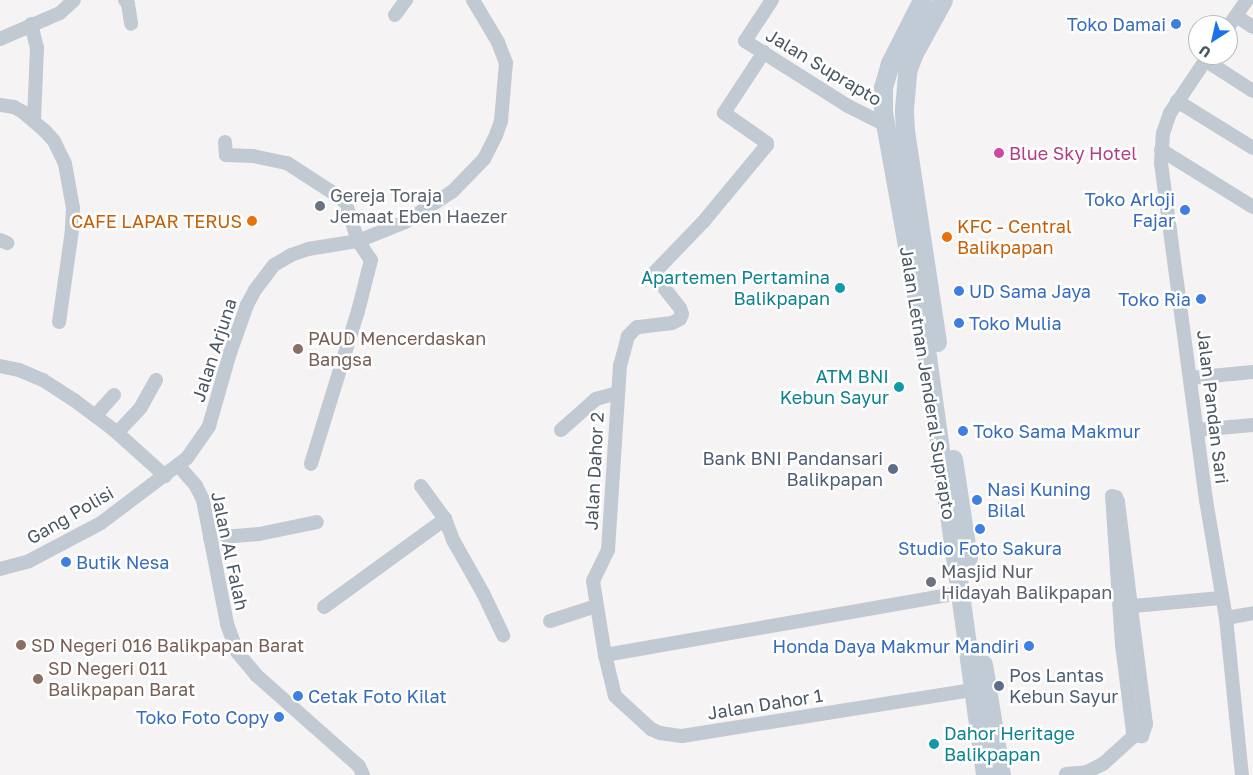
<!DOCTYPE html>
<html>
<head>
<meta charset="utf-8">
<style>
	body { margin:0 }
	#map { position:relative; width:1253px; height:775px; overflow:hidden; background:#f5f3f3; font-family:"Golos Text",sans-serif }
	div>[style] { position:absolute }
	.street>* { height:14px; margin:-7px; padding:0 7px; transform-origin:7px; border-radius:7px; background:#c1cad2 }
	.secondary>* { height:19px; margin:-9.5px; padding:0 9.5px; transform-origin:9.5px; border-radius:9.5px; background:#c1cbd6 }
	.dots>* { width:14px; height:14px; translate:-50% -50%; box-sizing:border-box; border:2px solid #fff; border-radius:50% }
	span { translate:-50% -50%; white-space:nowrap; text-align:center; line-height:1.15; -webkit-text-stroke:5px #fff; paint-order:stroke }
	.shop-label { font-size:18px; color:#366cbe }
	.right { translate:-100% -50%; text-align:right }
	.left { translate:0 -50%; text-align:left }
	.street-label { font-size:18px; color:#4a5661 }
	.hotel-label { font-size:18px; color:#b23c85 }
	.worship-label { font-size:18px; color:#5b616d }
	.food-label { font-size:18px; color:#c56008 }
	.culture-label { font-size:18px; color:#0d838f }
	.education-label { font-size:18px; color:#785e54 }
	.service-label { font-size:18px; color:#4e5e75 }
	.north { position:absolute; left:1188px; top:15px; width:50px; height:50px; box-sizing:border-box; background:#fff; border:1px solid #b7bbc0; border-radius:50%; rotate:215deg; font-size:14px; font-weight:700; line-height:20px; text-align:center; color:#4a5661 }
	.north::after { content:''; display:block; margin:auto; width:18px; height:22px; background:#1a73e8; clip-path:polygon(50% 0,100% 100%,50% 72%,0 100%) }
</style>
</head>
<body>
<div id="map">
	<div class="street">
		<div style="left:125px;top:0;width:5px;rotate:53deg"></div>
		<div style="left:128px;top:4px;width:20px;rotate:81deg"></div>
		<div style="left:772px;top:0;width:49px;rotate:123.4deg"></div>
		<div style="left:745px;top:41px;width:122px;rotate:32.3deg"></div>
		<div style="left:848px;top:106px;width:40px;rotate:26.6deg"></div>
		<div style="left:395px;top:15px;width:19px;rotate:-54deg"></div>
		<div style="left:1236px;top:16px;width:20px;rotate:33deg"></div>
		<div style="left:31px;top:24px;width:25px;rotate:76deg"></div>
		<div style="left:37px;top:48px;width:73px;rotate:92.4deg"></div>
		<div style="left:1228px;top:27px;width:33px;rotate:-55deg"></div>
		<div style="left:0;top:39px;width:65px;rotate:-23.4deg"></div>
		<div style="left:60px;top:13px;width:19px;rotate:-43deg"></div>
		<div style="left:764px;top:52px;width:73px;rotate:123.3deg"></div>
		<div style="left:724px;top:113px;width:52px;rotate:34.9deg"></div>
		<div style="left:767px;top:143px;width:2px;rotate:90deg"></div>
		<div style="left:767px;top:145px;width:100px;rotate:129.7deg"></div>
		<div style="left:703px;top:222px;width:72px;rotate:133.9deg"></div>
		<div style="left:653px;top:274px;width:43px;rotate:51.5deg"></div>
		<div style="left:680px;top:308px;width:6px;rotate:72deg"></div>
		<div style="left:682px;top:314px;width:5px;rotate:112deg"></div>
		<div style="left:680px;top:319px;width:9px;rotate:153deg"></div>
		<div style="left:672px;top:323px;width:35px;rotate:173deg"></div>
		<div style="left:637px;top:327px;width:13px;rotate:135deg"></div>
		<div style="left:628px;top:336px;width:30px;rotate:105deg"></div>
		<div style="left:620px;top:365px;width:185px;rotate:93.7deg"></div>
		<div style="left:608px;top:550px;width:34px;rotate:116deg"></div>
		<div style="left:593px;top:581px;width:75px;rotate:80.8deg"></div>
		<div style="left:605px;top:655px;width:42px;rotate:76.3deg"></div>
		<div style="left:615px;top:696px;width:49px;rotate:42.5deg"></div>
		<div style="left:651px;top:729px;width:10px;rotate:24deg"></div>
		<div style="left:660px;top:733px;width:22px;rotate:8deg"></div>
		<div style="left:682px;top:736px;width:296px;rotate:-9deg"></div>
		<div style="left:1209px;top:55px;width:70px;rotate:123.9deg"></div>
		<div style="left:1170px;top:113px;width:21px;rotate:109deg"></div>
		<div style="left:1163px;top:133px;width:30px;rotate:94deg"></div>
		<div style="left:1161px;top:163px;width:340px;rotate:82.4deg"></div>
		<div style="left:1206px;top:500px;width:120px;rotate:80.4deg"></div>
		<div style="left:1226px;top:618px;width:158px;rotate:84.2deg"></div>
		<div style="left:1205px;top:60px;width:57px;rotate:32.9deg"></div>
		<div style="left:1177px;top:101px;width:89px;rotate:31.7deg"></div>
		<div style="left:0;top:105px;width:14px;rotate:8deg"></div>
		<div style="left:14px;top:107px;width:10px;rotate:29deg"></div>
		<div style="left:23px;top:112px;width:29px;rotate:41deg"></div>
		<div style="left:45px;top:131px;width:13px;rotate:48deg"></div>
		<div style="left:54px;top:141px;width:25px;rotate:64deg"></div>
		<div style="left:65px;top:164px;width:45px;rotate:79.7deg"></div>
		<div style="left:73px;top:208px;width:22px;rotate:93deg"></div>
		<div style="left:72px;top:230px;width:93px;rotate:98deg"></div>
		<div style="left:225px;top:142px;width:13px;rotate:86deg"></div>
		<div style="left:226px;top:155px;width:27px;rotate:2deg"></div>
		<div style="left:253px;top:156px;width:35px;rotate:12deg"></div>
		<div style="left:287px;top:163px;width:64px;rotate:32.9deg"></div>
		<div style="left:341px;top:198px;width:8px;rotate:50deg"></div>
		<div style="left:346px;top:204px;width:39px;rotate:72deg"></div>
		<div style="left:358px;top:241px;width:23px;rotate:56deg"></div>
		<div style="left:371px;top:260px;width:53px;rotate:104.3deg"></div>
		<div style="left:358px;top:311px;width:160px;rotate:107.1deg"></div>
		<div style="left:1161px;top:150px;width:108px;rotate:31.8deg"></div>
		<div style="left:0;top:240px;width:8px;rotate:23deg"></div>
		<div style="left:0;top:366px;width:19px;rotate:12deg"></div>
		<div style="left:19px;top:370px;width:26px;rotate:23deg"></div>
		<div style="left:43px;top:380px;width:37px;rotate:33deg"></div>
		<div style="left:74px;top:400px;width:50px;rotate:36.9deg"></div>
		<div style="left:114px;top:430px;width:69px;rotate:42deg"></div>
		<div style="left:1190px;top:378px;width:63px;rotate:-5.4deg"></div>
		<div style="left:96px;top:415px;width:27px;rotate:-48deg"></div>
		<div style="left:561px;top:430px;width:47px;rotate:-41.5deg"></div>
		<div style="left:596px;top:399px;width:22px;rotate:-16deg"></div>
		<div style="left:1197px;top:430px;width:56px;rotate:-5.1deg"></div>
		<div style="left:117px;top:433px;width:35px;rotate:-47deg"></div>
		<div style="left:141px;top:407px;width:31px;rotate:-61deg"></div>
		<div style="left:178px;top:465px;width:28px;rotate:49deg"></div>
		<div style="left:196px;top:486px;width:16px;rotate:63deg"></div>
		<div style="left:203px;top:500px;width:126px;rotate:79deg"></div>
		<div style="left:227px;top:624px;width:30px;rotate:70deg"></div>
		<div style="left:237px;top:652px;width:30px;rotate:50deg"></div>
		<div style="left:256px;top:675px;width:137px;rotate:41.5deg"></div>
		<div style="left:359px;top:766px;width:10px;rotate:66deg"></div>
		<div style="left:421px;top:486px;width:41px;rotate:54deg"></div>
		<div style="left:445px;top:519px;width:22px;rotate:69deg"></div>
		<div style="left:453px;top:540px;width:61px;rotate:60.5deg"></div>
		<div style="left:483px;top:593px;width:47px;rotate:64.5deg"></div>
		<div style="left:1112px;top:496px;width:4px;rotate:14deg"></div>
		<div style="left:1116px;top:497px;width:5px;rotate:68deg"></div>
		<div style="left:1118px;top:502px;width:106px;rotate:82.9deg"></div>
		<div style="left:1131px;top:607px;width:118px;rotate:82.7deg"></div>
		<div style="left:1146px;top:724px;width:13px;rotate:108deg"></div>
		<div style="left:1142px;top:736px;width:7px;rotate:-172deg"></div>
		<div style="left:1135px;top:735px;width:4px;rotate:-124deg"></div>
		<div style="left:1133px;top:732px;width:88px;rotate:-97.2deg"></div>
		<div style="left:1122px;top:645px;width:149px;rotate:-93.8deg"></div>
		<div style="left:210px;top:538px;width:49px;rotate:-4.7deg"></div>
		<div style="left:259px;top:534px;width:59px;rotate:-11.7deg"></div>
		<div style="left:0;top:569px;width:30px;rotate:-15deg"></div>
		<div style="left:29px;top:561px;width:81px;rotate:-27.8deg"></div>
		<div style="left:101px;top:523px;width:108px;rotate:-37.1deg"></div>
		<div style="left:187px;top:458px;width:39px;rotate:-55deg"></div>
		<div style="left:209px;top:426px;width:76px;rotate:-74deg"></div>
		<div style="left:230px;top:353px;width:51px;rotate:-70.5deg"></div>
		<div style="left:247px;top:305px;width:17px;rotate:-62deg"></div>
		<div style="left:255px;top:290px;width:31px;rotate:-53deg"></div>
		<div style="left:274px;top:265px;width:20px;rotate:-30deg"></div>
		<div style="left:291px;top:255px;width:18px;rotate:-19deg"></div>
		<div style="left:308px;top:249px;width:51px;rotate:-9.1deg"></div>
		<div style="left:358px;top:241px;width:51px;rotate:-22deg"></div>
		<div style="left:405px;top:222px;width:57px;rotate:-32.9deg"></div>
		<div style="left:453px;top:191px;width:45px;rotate:-45.9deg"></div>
		<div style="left:484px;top:159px;width:27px;rotate:-63deg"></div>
		<div style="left:496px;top:135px;width:15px;rotate:-70deg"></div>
		<div style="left:501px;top:121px;width:58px;rotate:-85.1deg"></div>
		<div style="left:506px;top:63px;width:22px;rotate:-111deg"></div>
		<div style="left:498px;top:42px;width:49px;rotate:-120.8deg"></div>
		<div style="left:324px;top:607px;width:150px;rotate:-36deg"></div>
		<div style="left:1122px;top:607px;width:99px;rotate:-5.2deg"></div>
		<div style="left:1226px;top:618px;width:27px;rotate:-10deg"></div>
		<div style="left:550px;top:621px;width:48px;rotate:-18.1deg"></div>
		<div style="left:605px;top:655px;width:361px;rotate:-9.9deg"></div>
		<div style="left:1066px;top:774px;width:21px;rotate:-5deg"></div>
		<div style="left:1087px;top:772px;width:18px;rotate:-27deg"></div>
		<div style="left:1103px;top:764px;width:43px;rotate:-42.2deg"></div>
	</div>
	<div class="secondary">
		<div style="left:922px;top:0;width:71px;rotate:116.9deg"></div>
		<div style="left:890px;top:63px;width:26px;rotate:106deg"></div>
		<div style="left:883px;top:88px;width:24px;rotate:90deg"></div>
		<div style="left:883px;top:112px;width:248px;rotate:79.8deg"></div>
		<div style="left:927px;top:356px;width:423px;rotate:82.1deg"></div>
		<div style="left:937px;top:342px;width:213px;rotate:-98.6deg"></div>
		<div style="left:905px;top:131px;width:22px;rotate:-93deg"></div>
		<div style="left:904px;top:109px;width:38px;rotate:-85deg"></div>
		<div style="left:907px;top:71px;width:19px;rotate:-69deg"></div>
		<div style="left:914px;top:53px;width:60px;rotate:-61.3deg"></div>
		<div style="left:953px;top:459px;width:100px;rotate:81.4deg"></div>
		<div style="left:983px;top:664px;width:112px;rotate:80.8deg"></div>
	</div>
	<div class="dots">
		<div style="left:1176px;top:24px;background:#3f7fe0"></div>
		<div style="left:999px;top:153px;background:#d1479c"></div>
		<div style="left:320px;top:206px;background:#6b7280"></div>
		<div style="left:1185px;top:210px;background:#3f7fe0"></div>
		<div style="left:252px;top:221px;background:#e8710a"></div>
		<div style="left:947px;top:237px;background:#e8710a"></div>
		<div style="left:840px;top:288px;background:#0f9aa8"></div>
		<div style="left:959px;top:291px;background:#3f7fe0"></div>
		<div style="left:1201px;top:299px;background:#3f7fe0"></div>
		<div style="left:959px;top:323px;background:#3f7fe0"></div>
		<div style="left:298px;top:349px;background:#8d6e63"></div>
		<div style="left:899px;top:387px;background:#0f9aa8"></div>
		<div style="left:963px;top:431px;background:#3f7fe0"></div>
		<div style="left:893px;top:469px;background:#5c6f8a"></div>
		<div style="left:977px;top:500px;background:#3f7fe0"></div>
		<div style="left:980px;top:529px;background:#3f7fe0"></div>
		<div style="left:66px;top:562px;background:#3f7fe0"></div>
		<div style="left:931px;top:582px;background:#6b7280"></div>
		<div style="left:21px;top:645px;background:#8d6e63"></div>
		<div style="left:1029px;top:646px;background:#3f7fe0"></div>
		<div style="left:38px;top:679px;background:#8d6e63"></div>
		<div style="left:999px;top:686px;background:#5c6f8a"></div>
		<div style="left:298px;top:696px;background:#3f7fe0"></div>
		<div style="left:279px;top:717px;background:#3f7fe0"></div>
		<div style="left:934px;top:744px;background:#0f9aa8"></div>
	</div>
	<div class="shop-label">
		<span class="right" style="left:1166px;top:24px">Toko Damai</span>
		<span class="right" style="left:1175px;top:210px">Toko Arloji<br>Fajar</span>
		<span class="left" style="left:969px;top:291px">UD Sama Jaya</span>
		<span class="right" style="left:1191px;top:299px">Toko Ria</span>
		<span class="left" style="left:969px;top:323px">Toko Mulia</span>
		<span class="left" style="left:973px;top:431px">Toko Sama Makmur</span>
		<span class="left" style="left:987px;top:500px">Nasi Kuning<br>Bilal</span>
		<span style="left:980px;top:548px">Studio Foto Sakura</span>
		<span class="left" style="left:76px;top:562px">Butik Nesa</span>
		<span class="right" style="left:1019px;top:646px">Honda Daya Makmur Mandiri</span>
		<span class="left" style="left:308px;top:696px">Cetak Foto Kilat</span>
		<span class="right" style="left:269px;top:717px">Toko Foto Copy</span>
	</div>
	<div class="street-label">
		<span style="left:824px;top:67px;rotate:31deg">Jalan Suprapto</span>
		<span style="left:214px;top:350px;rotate:-72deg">Jalan Arjuna</span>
		<span style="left:928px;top:383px;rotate:81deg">Jalan Letnan Jenderal Suprapto</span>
		<span style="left:1213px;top:407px;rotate:83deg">Jalan Pandan Sari</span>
		<span style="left:594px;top:471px;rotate:-87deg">Jalan Dahor 2</span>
		<span style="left:70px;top:515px;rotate:-30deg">Gang Polisi</span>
		<span style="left:230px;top:551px;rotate:78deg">Jalan Al Falah</span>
		<span style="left:765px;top:704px;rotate:-9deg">Jalan Dahor 1</span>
	</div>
	<div class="hotel-label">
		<span class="left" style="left:1009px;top:153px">Blue Sky Hotel</span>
	</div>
	<div class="worship-label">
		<span class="left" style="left:330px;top:206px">Gereja Toraja<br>Jemaat Eben Haezer</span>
		<span class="left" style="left:941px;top:582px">Masjid Nur<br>Hidayah Balikpapan</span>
	</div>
	<div class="food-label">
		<span class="right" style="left:242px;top:221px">CAFE LAPAR TERUS</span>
		<span class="left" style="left:957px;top:237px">KFC - Central<br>Balikpapan</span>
	</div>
	<div class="culture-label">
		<span class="right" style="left:830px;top:288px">Apartemen Pertamina<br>Balikpapan</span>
		<span class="right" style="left:889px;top:387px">ATM BNI<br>Kebun Sayur</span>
		<span class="left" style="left:944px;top:744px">Dahor Heritage<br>Balikpapan</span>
	</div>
	<div class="education-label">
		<span class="left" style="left:308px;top:349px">PAUD Mencerdaskan<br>Bangsa</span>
		<span class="left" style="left:31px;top:645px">SD Negeri 016 Balikpapan Barat</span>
		<span class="left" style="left:48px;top:679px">SD Negeri 011<br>Balikpapan Barat</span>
	</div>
	<div class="service-label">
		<span class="right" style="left:883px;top:469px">Bank BNI Pandansari<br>Balikpapan</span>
		<span class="left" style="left:1009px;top:686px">Pos Lantas<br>Kebun Sayur</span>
	</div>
	<div class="north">U</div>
</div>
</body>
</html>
